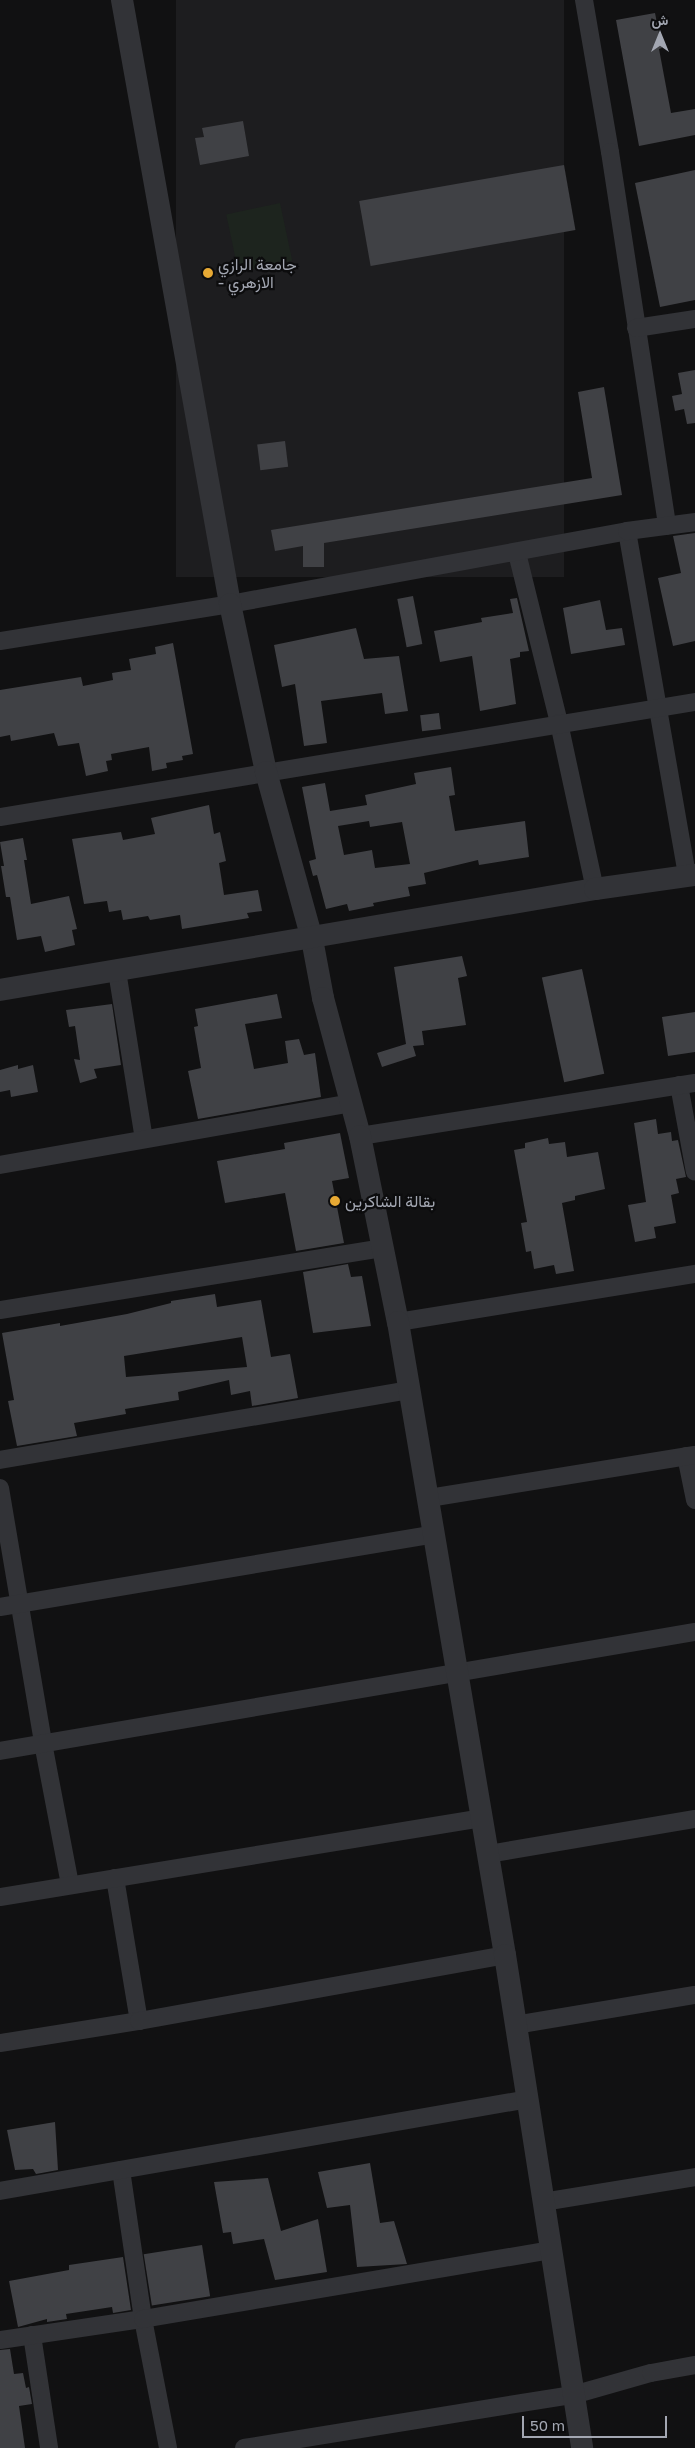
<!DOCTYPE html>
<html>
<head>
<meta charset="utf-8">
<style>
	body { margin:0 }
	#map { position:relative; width:695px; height:2448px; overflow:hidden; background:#111112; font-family:"Golos Text",Vazirmatn,sans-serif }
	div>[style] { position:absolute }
	.built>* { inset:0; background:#1d1d1f; transform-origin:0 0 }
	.green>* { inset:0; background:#1d241e; transform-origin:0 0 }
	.building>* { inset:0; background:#404145; transform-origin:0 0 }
	.minor>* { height:18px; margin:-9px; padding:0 9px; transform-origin:9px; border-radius:9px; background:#323337 }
	.tertiary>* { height:22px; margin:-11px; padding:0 11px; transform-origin:11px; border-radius:11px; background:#323337 }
	.dots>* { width:14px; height:14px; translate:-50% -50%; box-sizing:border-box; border:2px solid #0c0c0d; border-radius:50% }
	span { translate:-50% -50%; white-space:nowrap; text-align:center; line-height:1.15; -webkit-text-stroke:4.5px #0c0c0d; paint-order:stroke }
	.poi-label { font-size:16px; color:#a3a7b2 }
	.left { translate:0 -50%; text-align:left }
	.north { position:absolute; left:635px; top:10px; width:50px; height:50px; -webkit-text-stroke:4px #0c0c0d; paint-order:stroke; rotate:0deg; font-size:14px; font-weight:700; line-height:20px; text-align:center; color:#a3a7b2 }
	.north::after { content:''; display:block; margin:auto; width:18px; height:22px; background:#a3a7b2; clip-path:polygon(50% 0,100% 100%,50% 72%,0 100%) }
	.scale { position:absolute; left:522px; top:2416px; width:145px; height:22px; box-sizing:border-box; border:2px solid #a3a7b2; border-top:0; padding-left:6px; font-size:15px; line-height:18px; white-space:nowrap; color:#a3a7b2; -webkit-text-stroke:4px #0c0c0d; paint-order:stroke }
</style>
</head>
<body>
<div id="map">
	<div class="built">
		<div style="left:176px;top:0;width:388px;height:577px"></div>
	</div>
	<div class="green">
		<div style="left:280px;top:203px;width:59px;height:55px;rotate:78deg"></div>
	</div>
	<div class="building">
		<div style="clip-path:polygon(655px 13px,662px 48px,659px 49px,671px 113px,695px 109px,695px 135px,639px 146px,616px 20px)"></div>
		<div style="clip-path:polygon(243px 121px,249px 156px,200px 165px,195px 138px,204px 137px,202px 128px)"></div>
		<div style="left:564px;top:165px;width:66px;height:208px;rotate:80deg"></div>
		<div style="clip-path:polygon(695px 170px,695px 300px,660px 307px,635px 183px)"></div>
		<div style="clip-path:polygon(695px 370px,695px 423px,687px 424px,684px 409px,675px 411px,672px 396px,682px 394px,678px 373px)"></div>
		<div style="clip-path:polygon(604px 387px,622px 495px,324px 543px,324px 567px,303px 567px,303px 546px,275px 551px,271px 530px,592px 478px,578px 392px)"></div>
		<div style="left:285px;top:441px;width:26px;height:28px;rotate:83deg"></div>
		<div style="clip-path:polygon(695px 533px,695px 641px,673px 646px,658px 578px,681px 573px,673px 536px)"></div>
		<div style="left:413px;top:596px;width:49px;height:16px;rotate:79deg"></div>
		<div style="clip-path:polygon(517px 598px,529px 651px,520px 652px,520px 657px,510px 659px,516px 704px,480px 711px,472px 656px,440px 662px,434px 631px,482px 622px,481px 618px,513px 613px,510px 599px)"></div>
		<div style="clip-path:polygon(600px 600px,606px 630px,622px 628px,625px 645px,571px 654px,563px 608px)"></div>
		<div style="clip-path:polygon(356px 628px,364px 659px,399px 656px,408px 711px,385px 714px,382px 693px,321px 701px,327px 743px,304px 746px,295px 684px,282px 687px,274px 645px)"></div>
		<div style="clip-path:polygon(173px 643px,193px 754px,182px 756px,183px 760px,166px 763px,167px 768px,152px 771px,149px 747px,111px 754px,112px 760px,106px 761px,108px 771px,86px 776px,79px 743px,58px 746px,54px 733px,11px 741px,10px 735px,0 737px,0 690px,81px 677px,83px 686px,113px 680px,112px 673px,131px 670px,129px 659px,156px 654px,155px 647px)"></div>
		<div style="left:439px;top:713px;width:16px;height:19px;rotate:83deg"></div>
		<div style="clip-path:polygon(evenodd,451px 767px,455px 795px,449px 796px,455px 831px,525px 821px,529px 857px,479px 865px,478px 860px,424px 873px,426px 884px,408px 887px,410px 896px,373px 903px,374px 906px,349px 911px,347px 904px,326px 909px,317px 875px,313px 876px,309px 861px,316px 859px,302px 787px,325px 783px,330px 811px,367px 805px,365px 795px,416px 784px,414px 773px,451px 767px,369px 821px,370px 827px,402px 822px,410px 864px,375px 868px,372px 850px,344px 855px,338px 826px,369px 821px)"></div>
		<div style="clip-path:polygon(209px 805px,214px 834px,220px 832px,226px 861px,219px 863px,224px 895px,258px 890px,262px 911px,247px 913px,249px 918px,182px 929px,180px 915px,150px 920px,148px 916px,123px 920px,121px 910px,109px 912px,107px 901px,84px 904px,72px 839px,121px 832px,123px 840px,155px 834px,151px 818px)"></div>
		<div style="clip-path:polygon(23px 838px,27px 860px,24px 860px,31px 904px,69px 896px,77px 929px,72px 930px,75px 945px,45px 952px,41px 936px,17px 940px,10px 897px,6px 897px,1px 866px,4px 866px,0 842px)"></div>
		<div style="clip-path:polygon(462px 956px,467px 976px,458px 978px,466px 1025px,422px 1031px,424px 1045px,413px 1046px,416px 1056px,382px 1067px,377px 1053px,406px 1044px,394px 967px)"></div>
		<div style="left:582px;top:969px;width:107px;height:41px;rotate:78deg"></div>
		<div style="clip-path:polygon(277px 994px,282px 1018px,245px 1024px,254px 1069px,288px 1063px,285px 1041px,299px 1039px,304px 1055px,315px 1053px,321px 1097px,198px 1119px,188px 1071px,201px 1068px,194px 1027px,198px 1026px,195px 1009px)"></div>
		<div style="clip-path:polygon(112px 1004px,121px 1065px,94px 1069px,97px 1078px,80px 1083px,74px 1059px,80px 1060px,75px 1026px,69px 1027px,66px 1010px)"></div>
		<div style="clip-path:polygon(695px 1012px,695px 1052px,668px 1056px,662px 1017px)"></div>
		<div style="clip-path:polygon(18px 1065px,18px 1069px,33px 1065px,38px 1092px,11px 1097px,10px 1090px,0 1092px,0 1070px)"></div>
		<div style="clip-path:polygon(656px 1119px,658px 1134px,671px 1132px,672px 1141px,678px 1140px,686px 1177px,676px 1179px,679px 1193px,671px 1195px,676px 1223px,654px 1227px,656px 1238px,635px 1242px,628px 1205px,646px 1202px,634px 1123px)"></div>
		<div style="clip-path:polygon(340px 1133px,349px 1178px,332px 1181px,344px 1243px,296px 1251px,285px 1193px,225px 1203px,217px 1161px,285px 1149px,284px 1143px)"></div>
		<div style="clip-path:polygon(548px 1138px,549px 1144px,565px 1142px,567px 1157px,598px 1152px,605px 1189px,575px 1196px,575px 1200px,562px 1203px,574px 1271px,556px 1274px,554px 1265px,534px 1269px,531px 1251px,526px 1252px,521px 1223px,527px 1222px,514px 1150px,525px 1148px,525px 1143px)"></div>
		<div style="clip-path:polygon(348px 1264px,351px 1277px,362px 1276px,371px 1326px,313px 1333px,303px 1272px)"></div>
		<div style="clip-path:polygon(evenodd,215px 1294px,217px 1307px,261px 1300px,271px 1357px,290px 1354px,298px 1398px,252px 1406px,250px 1391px,231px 1395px,229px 1380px,178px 1392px,179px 1400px,125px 1409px,126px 1414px,74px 1423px,77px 1436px,17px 1446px,8px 1401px,14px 1400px,2px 1333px,60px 1323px,60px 1326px,127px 1314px,171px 1303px,171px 1301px,215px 1294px,242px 1337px,247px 1367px,126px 1377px,124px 1356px,242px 1337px)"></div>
		<div style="clip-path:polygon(55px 2122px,58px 2170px,36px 2174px,33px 2169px,15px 2170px,7px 2130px)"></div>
		<div style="clip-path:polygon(370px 2163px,380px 2223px,394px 2221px,407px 2264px,357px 2267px,350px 2205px,327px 2208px,318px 2172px)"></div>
		<div style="clip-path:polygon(268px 2178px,281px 2231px,318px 2219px,327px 2272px,275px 2280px,264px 2239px,233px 2244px,231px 2232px,223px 2233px,214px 2182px)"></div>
		<div style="left:202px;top:2245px;width:52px;height:59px;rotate:81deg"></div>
		<div style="clip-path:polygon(123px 2257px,131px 2310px,113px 2313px,112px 2307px,66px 2314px,67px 2319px,47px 2322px,47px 2319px,18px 2327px,9px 2281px,69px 2270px,69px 2265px)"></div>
		<div style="clip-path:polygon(10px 2349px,14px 2374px,23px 2373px,26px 2388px,29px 2387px,32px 2404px,19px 2406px,25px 2448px,0 2448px,0 2350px)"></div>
	</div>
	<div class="minor">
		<div style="left:584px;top:0;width:154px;rotate:80.3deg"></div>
		<div style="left:610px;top:152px;width:378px;rotate:81.3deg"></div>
		<div style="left:636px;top:328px;width:60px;rotate:-8.7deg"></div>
		<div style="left:627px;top:531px;width:350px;rotate:80.1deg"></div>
		<div style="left:517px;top:553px;width:175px;rotate:76.1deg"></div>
		<div style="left:559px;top:723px;width:170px;rotate:77.8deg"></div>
		<div style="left:0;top:641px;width:233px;rotate:-9.1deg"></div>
		<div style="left:230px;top:604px;width:404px;rotate:-10.4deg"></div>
		<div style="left:627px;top:531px;width:69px;rotate:-7.5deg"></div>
		<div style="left:0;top:817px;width:704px;rotate:-9.4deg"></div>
		<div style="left:117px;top:971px;width:170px;rotate:80.9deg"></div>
		<div style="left:679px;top:1085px;width:88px;rotate:79.6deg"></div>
		<div style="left:360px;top:1136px;width:339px;rotate:-9deg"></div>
		<div style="left:0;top:1165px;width:355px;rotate:-10deg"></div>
		<div style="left:0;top:1310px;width:387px;rotate:-9.2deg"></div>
		<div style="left:398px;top:1322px;width:301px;rotate:-9.2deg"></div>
		<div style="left:686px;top:1456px;width:45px;rotate:78.4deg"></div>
		<div style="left:0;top:1460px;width:416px;rotate:-9.7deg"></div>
		<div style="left:0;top:1488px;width:259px;rotate:80.4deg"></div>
		<div style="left:43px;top:1743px;width:144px;rotate:79.2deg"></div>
		<div style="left:429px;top:1498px;width:269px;rotate:-9.2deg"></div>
		<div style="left:0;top:1607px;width:441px;rotate:-9.5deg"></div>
		<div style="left:0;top:1751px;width:705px;rotate:-9.72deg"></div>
		<div style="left:488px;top:1854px;width:210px;rotate:-9.6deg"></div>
		<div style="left:115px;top:1878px;width:145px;rotate:80.5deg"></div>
		<div style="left:0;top:1897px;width:488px;rotate:-9.3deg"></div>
		<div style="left:515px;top:2025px;width:182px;rotate:-9.5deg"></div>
		<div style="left:0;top:2043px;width:141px;rotate:-9deg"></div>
		<div style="left:139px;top:2021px;width:372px;rotate:-10.2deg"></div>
		<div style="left:121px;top:2170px;width:151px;rotate:81.6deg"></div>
		<div style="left:143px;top:2319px;width:131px;rotate:79deg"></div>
		<div style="left:0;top:2191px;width:536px;rotate:-9.88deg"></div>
		<div style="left:543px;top:2202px;width:154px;rotate:-9.3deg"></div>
		<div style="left:32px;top:2335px;width:114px;rotate:81.4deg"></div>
		<div style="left:0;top:2340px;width:145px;rotate:-8.4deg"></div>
		<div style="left:143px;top:2319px;width:413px;rotate:-9.6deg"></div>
		<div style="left:244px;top:2448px;width:333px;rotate:-9.2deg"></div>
		<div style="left:573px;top:2395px;width:81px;rotate:-15.8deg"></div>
		<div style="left:651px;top:2373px;width:45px;rotate:-10.3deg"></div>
	</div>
	<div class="tertiary">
		<div style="left:122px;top:0;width:614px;rotate:79.86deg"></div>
		<div style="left:230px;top:604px;width:172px;rotate:77.9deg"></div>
		<div style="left:266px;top:772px;width:173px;rotate:74.6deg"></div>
		<div style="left:312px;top:939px;width:60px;rotate:79.4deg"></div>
		<div style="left:323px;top:998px;width:143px;rotate:75deg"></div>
		<div style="left:360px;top:1136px;width:190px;rotate:78.5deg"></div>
		<div style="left:398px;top:1322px;width:642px;rotate:80.41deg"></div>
		<div style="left:505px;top:1955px;width:499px;rotate:81.1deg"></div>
		<div style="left:0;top:990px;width:604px;rotate:-9.63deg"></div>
		<div style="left:595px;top:889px;width:101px;rotate:-8deg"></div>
	</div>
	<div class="dots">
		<div style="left:208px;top:273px;background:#e7a934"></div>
		<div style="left:335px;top:1201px;background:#e7a934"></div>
	</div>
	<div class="poi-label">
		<span class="left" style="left:218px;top:273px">جامعة الرازي<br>- الازهري</span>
		<span class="left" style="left:345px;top:1201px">بقالة الشاكرين</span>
	</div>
	<div class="north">ش</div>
	<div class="scale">50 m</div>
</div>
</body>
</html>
